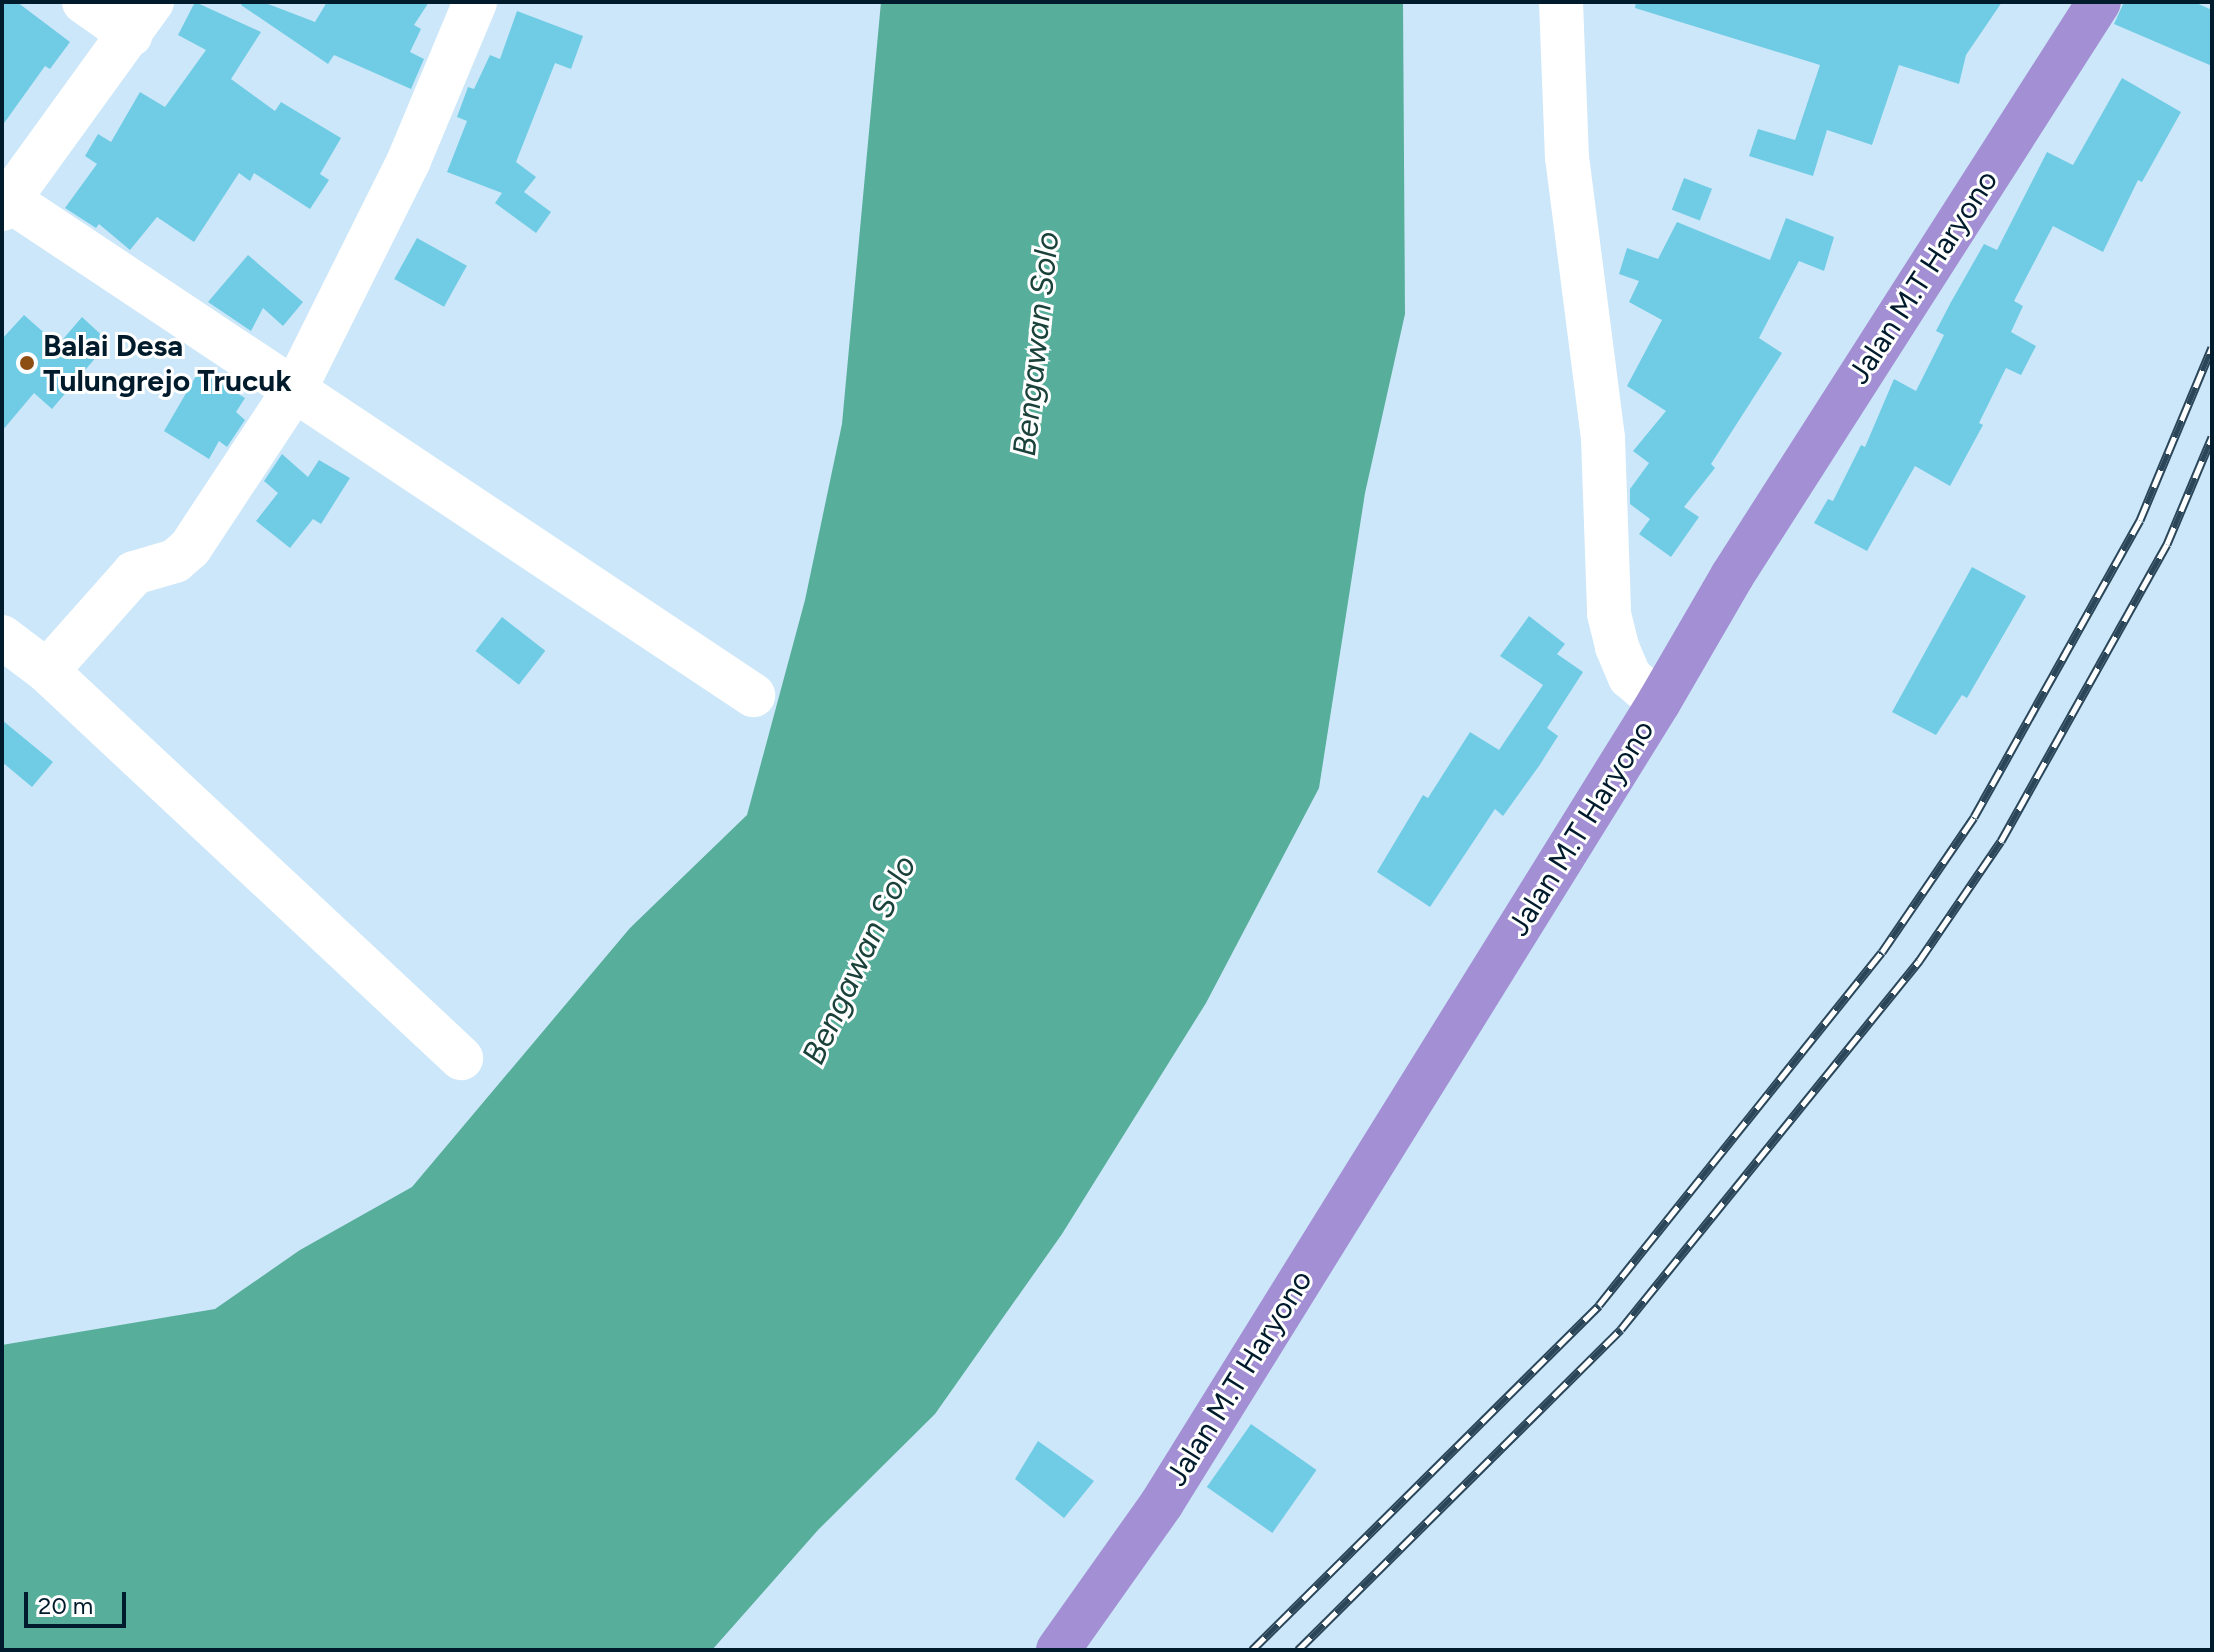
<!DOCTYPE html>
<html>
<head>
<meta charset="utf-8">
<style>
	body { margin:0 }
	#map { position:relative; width:2214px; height:1652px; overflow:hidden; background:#cce7f9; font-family:Figtree,sans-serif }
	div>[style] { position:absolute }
	.water>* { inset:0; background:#57ae9b }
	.building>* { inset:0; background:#70cce5; transform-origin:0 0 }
	.minor>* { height:44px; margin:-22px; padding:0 22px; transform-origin:22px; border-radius:22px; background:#fff }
	.highway>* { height:44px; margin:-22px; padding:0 22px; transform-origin:22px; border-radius:22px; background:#a38fd4 }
	.rail>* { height:9px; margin-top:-4.5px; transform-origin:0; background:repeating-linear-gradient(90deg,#fff 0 18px,#2b4658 0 36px); box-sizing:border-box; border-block:2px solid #2b4658 }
	.dots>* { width:22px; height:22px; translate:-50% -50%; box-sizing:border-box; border:4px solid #fff; border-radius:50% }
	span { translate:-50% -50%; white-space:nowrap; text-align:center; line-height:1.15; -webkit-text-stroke:6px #fff; paint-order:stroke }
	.street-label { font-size:30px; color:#001b2c }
	.poi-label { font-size:30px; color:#001b2c; font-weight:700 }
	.left { translate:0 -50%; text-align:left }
	.water-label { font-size:32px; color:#1a423a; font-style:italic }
	.frame { position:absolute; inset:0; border:4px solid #001b2c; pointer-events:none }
	.scale { position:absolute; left:24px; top:1592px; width:102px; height:36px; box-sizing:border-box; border:4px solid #001b2c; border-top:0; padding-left:10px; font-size:24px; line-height:28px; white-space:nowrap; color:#001b2c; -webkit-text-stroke:6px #fff; paint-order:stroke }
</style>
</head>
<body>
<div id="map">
	<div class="water">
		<div style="clip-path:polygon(881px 2px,1403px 2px,1405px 314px,1365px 493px,1319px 788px,1206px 1003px,1062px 1234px,935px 1414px,818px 1530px,712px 1650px,2px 1650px,2px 1345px,215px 1309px,300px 1250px,412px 1187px,630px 928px,747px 815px,805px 600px,842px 424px)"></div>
	</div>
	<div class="building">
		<div style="clip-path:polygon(2px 2px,17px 2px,70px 42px,50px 69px,45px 66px,2px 126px)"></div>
		<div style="clip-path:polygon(195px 2px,261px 32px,231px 79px,275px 111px,281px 102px,341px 138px,320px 174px,329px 180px,310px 209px,254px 173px,250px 181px,239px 173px,194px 242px,157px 217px,130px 250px,99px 224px,96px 228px,65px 208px,97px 164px,85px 156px,98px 134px,111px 142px,140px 92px,165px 107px,206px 50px,178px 35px)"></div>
		<div style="clip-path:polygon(243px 2px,263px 2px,315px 22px,327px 2px,429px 2px,414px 25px,421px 29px,410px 52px,424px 59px,411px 89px,334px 55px,328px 64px,241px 5px)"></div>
		<div style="clip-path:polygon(1636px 2px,2002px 2px,1966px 55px,1959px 84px,1899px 65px,1872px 145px,1827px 130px,1813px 176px,1749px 156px,1758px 129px,1795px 140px,1820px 65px,1635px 8px)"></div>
		<div style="clip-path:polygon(2124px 2px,2194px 2px,2212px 10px,2212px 66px,2114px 24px)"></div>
		<div style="clip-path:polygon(517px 11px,583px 36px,571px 69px,555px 63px,516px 162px,536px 177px,524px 192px,551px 212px,536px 233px,495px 203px,502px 193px,447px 172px,467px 121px,457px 117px,468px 87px,474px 89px,490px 55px,500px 59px)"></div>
		<div style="clip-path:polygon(2122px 78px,2181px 112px,2142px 182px,2138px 180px,2103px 252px,2053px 226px,2014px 301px,2023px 306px,2011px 332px,2036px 346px,2021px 375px,2006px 368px,1979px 423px,1983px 425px,1950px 486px,1915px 466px,1867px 551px,1814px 523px,1828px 499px,1833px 501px,1861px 445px,1865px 447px,1894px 379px,1916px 391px,1944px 335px,1936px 331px,1951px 302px,1984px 244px,1997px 250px,2047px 152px,2073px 165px)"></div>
		<div style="left:1684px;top:178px;width:30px;height:34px;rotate:21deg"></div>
		<div style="clip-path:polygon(1786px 218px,1834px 237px,1824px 271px,1799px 261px,1759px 338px,1782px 353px,1711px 464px,1715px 468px,1684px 507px,1699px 517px,1671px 557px,1639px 534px,1650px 519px,1630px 504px,1630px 489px,1649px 463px,1633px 451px,1666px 411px,1627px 386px,1662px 320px,1629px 302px,1639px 281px,1619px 274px,1627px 248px,1658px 259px,1677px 222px,1770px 260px)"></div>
		<div style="left:417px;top:238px;width:57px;height:47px;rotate:29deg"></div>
		<div style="clip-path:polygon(248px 255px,303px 302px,283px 326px,263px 308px,251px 331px,208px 302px)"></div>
		<div style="clip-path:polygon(24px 315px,58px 345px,82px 317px,109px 342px,52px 409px,34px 393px,2px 431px,2px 339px)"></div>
		<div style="clip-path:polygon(199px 371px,245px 398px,236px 412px,245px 420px,227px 447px,219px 441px,209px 459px,164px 431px)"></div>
		<div style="clip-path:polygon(282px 454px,308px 477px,319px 460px,350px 478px,321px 524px,313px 519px,290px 548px,256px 521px,278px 493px,264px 481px)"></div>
		<div style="clip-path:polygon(1972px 567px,2026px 596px,1967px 698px,1962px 695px,1936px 735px,1892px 712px)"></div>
		<div style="clip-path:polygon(1529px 616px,1565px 644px,1557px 654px,1583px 672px,1547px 728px,1558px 736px,1539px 766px,1503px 816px,1495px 809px,1430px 907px,1377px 872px,1423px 795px,1428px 798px,1470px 732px,1499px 750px,1543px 685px,1500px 656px)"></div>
		<div style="left:502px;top:617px;width:55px;height:43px;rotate:38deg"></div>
		<div style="clip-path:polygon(2px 720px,53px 762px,32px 787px,2px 762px)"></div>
		<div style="left:1251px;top:1424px;width:80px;height:77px;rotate:35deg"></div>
		<div style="clip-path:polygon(1038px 1441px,1094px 1481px,1064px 1518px,1015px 1479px)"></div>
	</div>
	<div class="minor">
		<div style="left:84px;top:2px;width:57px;rotate:35.1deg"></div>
		<div style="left:1561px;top:2px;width:155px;rotate:87.8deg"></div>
		<div style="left:1567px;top:157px;width:283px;rotate:82.7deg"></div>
		<div style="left:1603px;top:438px;width:176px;rotate:88deg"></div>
		<div style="left:1609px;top:614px;width:34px;rotate:76deg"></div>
		<div style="left:1617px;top:647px;width:33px;rotate:67deg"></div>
		<div style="left:1630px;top:677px;width:38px;rotate:41deg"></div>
		<div style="left:9px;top:200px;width:894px;rotate:33.64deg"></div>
		<div style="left:2px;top:209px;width:256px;rotate:-54.1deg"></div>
		<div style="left:2px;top:637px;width:56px;rotate:37.1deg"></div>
		<div style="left:47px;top:671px;width:567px;rotate:43.07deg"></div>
		<div style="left:47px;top:671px;width:131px;rotate:-48.4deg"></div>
		<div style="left:134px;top:573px;width:43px;rotate:-16.3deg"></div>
		<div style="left:175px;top:561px;width:20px;rotate:-41deg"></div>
		<div style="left:190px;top:548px;width:191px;rotate:-56.6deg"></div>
		<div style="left:295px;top:389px;width:256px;rotate:-63.5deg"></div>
		<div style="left:409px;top:160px;width:171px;rotate:-67.3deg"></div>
	</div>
	<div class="highway">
		<div style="left:1058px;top:1650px;width:180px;rotate:-54.7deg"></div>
		<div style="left:1162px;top:1503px;width:943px;rotate:-58.18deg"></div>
		<div style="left:1659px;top:702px;width:146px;rotate:-59.9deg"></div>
		<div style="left:1732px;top:576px;width:681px;rotate:-57.41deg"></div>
	</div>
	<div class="rail">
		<div style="left:1252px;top:1650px;width:489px;rotate:-44.8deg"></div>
		<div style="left:1599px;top:1305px;width:452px;rotate:-51.3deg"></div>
		<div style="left:1882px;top:952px;width:163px;rotate:-55.7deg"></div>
		<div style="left:1974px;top:817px;width:340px;rotate:-60.8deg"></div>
		<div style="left:2140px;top:520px;width:187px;rotate:-67.4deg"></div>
		<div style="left:1298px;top:1650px;width:455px;rotate:-44.8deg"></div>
		<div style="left:1621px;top:1329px;width:474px;rotate:-51deg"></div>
		<div style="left:1919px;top:961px;width:145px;rotate:-55.7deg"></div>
		<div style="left:2001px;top:841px;width:340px;rotate:-60.8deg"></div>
		<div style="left:2167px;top:544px;width:116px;rotate:-67.2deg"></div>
	</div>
	<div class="dots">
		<div style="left:27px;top:363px;background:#8d4e14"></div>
	</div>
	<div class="street-label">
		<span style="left:1923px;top:277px;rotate:-57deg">Jalan M.T Haryono</span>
		<span style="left:1581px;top:828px;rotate:-58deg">Jalan M.T Haryono</span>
		<span style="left:1239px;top:1378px;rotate:-58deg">Jalan M.T Haryono</span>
	</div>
	<div class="poi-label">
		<span class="left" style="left:43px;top:363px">Balai Desa<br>Tulungrejo Trucuk</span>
	</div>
	<div class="water-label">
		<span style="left:1036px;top:344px;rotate:-84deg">Bengawan Solo</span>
		<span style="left:859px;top:960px;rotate:-65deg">Bengawan Solo</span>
	</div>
	<div class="frame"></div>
	<div class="scale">20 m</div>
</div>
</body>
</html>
